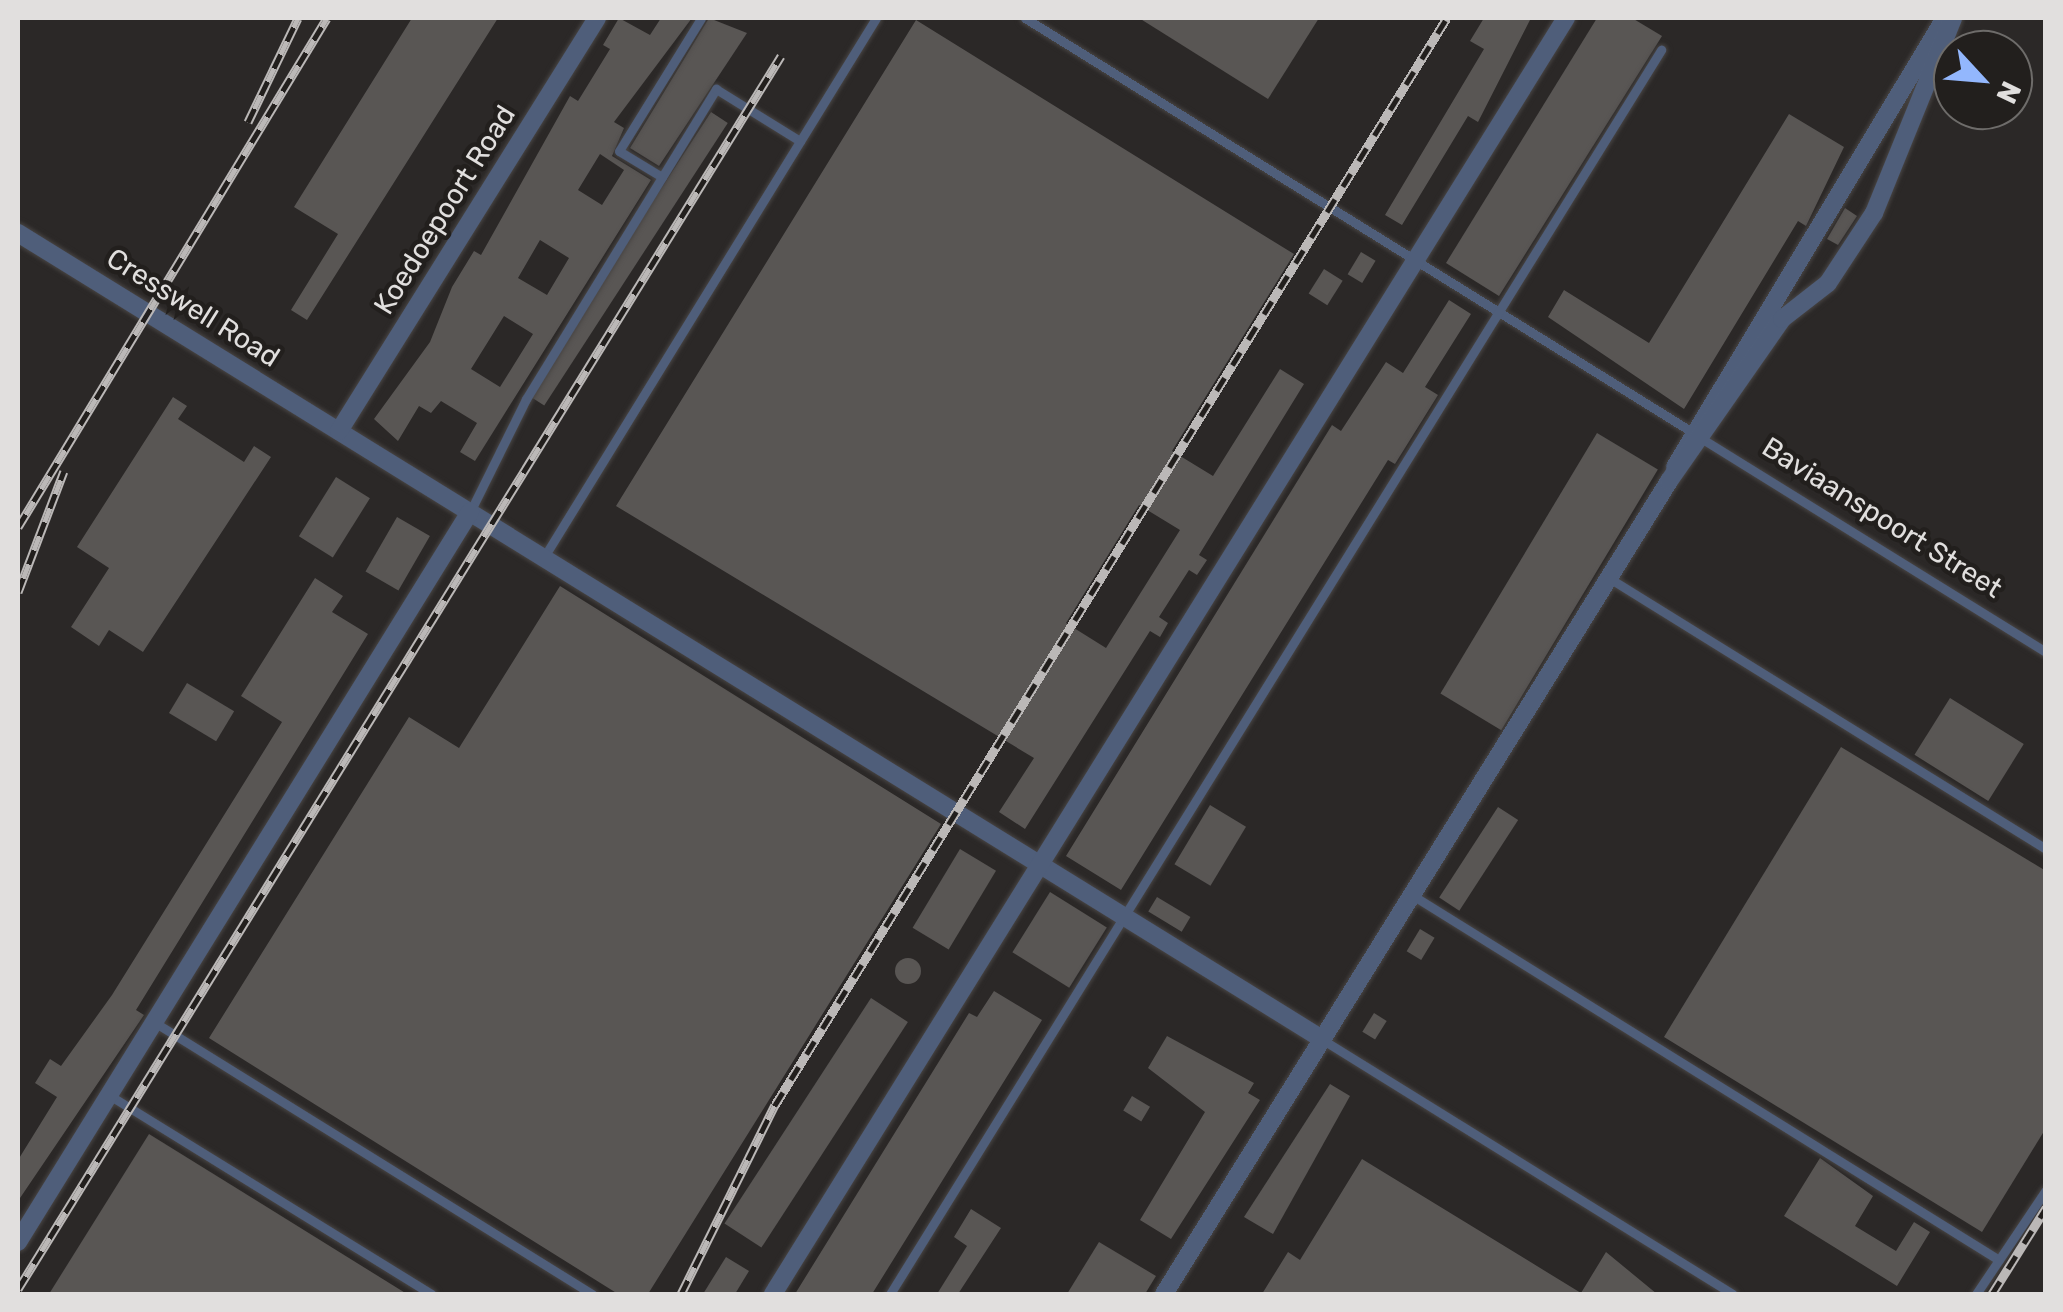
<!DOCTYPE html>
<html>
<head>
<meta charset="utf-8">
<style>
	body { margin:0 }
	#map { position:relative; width:2063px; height:1312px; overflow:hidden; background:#2b2827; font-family:Rubik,sans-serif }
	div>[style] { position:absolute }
	.building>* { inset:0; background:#595654; transform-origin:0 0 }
	.round { border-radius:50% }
	.roads { filter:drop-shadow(0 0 2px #484544) drop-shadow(0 0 2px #484544) }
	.lane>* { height:9px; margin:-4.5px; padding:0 4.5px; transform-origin:4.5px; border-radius:4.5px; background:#4f5e7a }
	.street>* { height:18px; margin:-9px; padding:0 9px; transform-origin:9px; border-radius:9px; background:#4f5e7a }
	.rail>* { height:9px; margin-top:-4.5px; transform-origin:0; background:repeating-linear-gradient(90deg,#221f1d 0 15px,#bbb8b7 0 30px); box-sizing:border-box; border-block:2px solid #bbb8b7 }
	span { translate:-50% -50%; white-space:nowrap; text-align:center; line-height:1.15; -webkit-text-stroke:9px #221f1d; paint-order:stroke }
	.street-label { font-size:28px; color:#e1dfde }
	.frame { position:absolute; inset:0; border:20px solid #e1dfde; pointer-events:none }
	.north { position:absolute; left:1933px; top:30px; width:100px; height:100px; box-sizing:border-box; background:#221f1d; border:2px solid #6e6c6a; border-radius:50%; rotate:116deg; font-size:28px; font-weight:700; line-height:40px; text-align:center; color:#e1dfde }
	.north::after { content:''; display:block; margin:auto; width:35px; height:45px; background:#93b7fd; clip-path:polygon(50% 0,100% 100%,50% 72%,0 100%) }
</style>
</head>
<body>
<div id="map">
	<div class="building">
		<div style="clip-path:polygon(412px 18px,498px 18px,307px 320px,291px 310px,338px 234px,294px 207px)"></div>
		<div style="clip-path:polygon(evenodd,619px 18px,650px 35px,661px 18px,692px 18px,614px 122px,624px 128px,612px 156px,651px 180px,475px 461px,460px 452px,477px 423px,441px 401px,431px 413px,419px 406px,398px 441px,374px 419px,430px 342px,452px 287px,474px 251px,481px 255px,570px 96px,578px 101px,610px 49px,603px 45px,619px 18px,600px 154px,624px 170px,602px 205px,578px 190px,600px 154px,619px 18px,540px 240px,569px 258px,547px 295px,518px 278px,540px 240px,619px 18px,504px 316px,533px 334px,500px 387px,471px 369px,504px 316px)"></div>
		<div style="clip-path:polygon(709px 18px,747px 33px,659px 166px,630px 148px)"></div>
		<div style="clip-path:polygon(1139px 18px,1319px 18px,1268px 99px)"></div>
		<div style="clip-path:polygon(1484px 18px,1531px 18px,1478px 122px,1468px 116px,1402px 225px,1385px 215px,1484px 49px,1470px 41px)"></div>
		<div style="clip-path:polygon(1597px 18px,1632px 18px,1662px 36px,1499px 296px,1446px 263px)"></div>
		<div style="clip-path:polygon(evenodd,916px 20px,1294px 254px,1172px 451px,1213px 476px,1280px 369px,1304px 384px,1199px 555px,1207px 560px,1197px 575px,1189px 570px,1159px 617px,1168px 623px,1160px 637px,1150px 631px,1025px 829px,999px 812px,1034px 758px,616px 506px,916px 20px,1139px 505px,1180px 530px,1106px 648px,1066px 623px,1139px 505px)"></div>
		<div style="left:711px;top:112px;width:20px;height:337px;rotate:33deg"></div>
		<div style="clip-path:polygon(1789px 114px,1844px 147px,1806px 226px,1798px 221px,1684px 409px,1548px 317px,1564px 290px,1649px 343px)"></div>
		<div style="clip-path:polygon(1845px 208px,1857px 216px,1838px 245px,1827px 239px)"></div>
		<div style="left:1361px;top:252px;width:17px;height:26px;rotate:31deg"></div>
		<div style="left:1324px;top:269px;width:22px;height:29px;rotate:32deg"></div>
		<div style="clip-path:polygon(1449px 300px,1471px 314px,1425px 387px,1438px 395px,1395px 464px,1388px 460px,1121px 890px,1066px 856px,1332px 425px,1341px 431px,1386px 362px,1403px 373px)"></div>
		<div style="clip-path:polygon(173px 397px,187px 406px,178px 419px,244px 462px,254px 446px,271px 457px,143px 652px,109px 630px,99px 646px,71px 627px,109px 568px,77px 547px)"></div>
		<div style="left:1597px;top:433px;width:71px;height:304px;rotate:31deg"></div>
		<div style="left:336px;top:477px;width:40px;height:70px;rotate:32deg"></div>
		<div style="left:397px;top:517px;width:38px;height:63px;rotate:30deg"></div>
		<div style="clip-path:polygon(315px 578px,343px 596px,332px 612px,368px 634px,136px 1010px,144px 1015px,18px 1201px,18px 1160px,57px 1097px,35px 1083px,50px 1059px,61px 1066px,112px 995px,282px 722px,241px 696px)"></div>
		<div style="clip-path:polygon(560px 586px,941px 824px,648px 1294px,618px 1294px,209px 1038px,409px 717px,459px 748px)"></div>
		<div style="left:187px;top:683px;width:55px;height:35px;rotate:31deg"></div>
		<div style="left:1950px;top:698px;width:87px;height:67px;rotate:32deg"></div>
		<div style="clip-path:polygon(1841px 747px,2046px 871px,2046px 1128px,1982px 1232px,1664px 1037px)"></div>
		<div style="left:1210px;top:805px;width:42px;height:69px;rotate:31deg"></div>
		<div style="left:1498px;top:807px;width:24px;height:108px;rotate:33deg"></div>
		<div style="left:960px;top:849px;width:42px;height:92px;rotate:31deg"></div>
		<div style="left:1050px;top:892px;width:67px;height:71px;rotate:32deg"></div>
		<div style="left:1157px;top:897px;width:39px;height:17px;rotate:31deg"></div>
		<div style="left:1420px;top:929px;width:17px;height:26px;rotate:31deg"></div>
		<div class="round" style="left:895px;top:958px;width:26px;height:26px"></div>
		<div style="clip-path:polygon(994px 991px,1042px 1020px,872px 1294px,795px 1294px,969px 1013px,977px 1017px)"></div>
		<div style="left:871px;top:998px;width:44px;height:269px;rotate:33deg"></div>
		<div style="left:1374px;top:1013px;width:15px;height:22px;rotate:32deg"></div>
		<div style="clip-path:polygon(1167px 1036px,1254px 1083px,1248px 1093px,1260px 1100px,1171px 1239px,1140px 1220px,1205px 1112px,1148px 1068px)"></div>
		<div style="clip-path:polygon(1330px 1084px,1350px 1096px,1273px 1234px,1244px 1217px)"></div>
		<div style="left:1132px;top:1096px;width:21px;height:17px;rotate:31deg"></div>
		<div style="clip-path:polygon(149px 1134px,407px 1294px,49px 1294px)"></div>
		<div style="clip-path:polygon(1820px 1158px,1873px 1196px,1855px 1226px,1896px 1251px,1914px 1222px,1930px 1232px,1897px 1286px,1784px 1216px)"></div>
		<div style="clip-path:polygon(1362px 1159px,1581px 1293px,1606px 1252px,1657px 1294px,1262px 1294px,1288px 1252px,1300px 1260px)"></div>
		<div style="clip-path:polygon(971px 1209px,1001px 1228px,958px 1294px,937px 1294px,967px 1246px,954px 1237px)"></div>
		<div style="clip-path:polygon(1099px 1242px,1156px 1276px,1145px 1294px,1067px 1294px)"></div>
		<div style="clip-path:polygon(726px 1257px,749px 1271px,735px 1294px,703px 1294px)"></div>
	</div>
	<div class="roads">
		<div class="lane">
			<div style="left:1025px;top:18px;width:781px;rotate:31.82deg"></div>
			<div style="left:662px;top:177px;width:50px;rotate:-148.8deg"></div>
			<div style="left:619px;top:151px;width:156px;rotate:-58.3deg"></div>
			<div style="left:1704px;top:440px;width:402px;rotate:31.8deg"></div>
			<div style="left:470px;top:512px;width:126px;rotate:-63.6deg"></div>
			<div style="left:526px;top:399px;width:364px;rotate:-58.5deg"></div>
			<div style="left:716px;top:89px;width:99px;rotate:31.8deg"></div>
			<div style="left:544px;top:557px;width:633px;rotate:-58.37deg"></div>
			<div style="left:1609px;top:578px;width:514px;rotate:31.8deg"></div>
			<div style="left:1412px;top:895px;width:691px;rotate:31.87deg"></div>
			<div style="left:154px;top:1022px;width:516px;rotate:31.84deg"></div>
			<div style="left:1323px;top:1040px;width:482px;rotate:31.8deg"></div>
			<div style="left:109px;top:1095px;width:379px;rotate:31.7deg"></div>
			<div style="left:890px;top:1294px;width:1464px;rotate:-58.21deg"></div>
			<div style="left:1976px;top:1294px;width:125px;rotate:-56.1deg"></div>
		</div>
		<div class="street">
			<div style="left:18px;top:233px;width:1533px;rotate:31.72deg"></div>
			<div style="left:339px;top:431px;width:487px;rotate:-58deg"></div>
			<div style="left:1675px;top:467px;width:518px;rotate:-58.98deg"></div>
			<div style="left:18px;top:1242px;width:859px;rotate:-58.24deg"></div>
			<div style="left:773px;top:1294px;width:1502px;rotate:-58.14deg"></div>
			<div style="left:1164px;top:1294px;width:957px;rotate:-58.15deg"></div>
			<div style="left:1669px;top:481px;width:198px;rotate:-55.1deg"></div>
			<div style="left:1782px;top:319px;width:58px;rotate:-38deg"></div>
			<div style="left:1828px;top:283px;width:84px;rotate:-56.7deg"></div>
			<div style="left:1874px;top:213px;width:210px;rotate:-67.9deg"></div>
		</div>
	</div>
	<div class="rail">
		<div style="left:248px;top:122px;width:115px;rotate:-64.3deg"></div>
		<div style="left:18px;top:527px;width:595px;rotate:-58.74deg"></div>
		<div style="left:18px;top:592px;width:129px;rotate:-69.2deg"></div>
		<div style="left:18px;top:1289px;width:1450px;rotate:-58.25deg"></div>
		<div style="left:681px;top:1294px;width:211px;rotate:-63.6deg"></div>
		<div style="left:775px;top:1105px;width:1278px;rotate:-58.28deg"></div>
		<div style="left:1992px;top:1294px;width:102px;rotate:-57.9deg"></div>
	</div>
	<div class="street-label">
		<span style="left:445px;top:210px;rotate:-58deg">Koedoepoort Road</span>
		<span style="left:193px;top:308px;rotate:32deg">Cresswell Road</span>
		<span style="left:1882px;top:518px;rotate:32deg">Baviaanspoort Street</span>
	</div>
	<div class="frame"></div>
	<div class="north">N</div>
</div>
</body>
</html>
